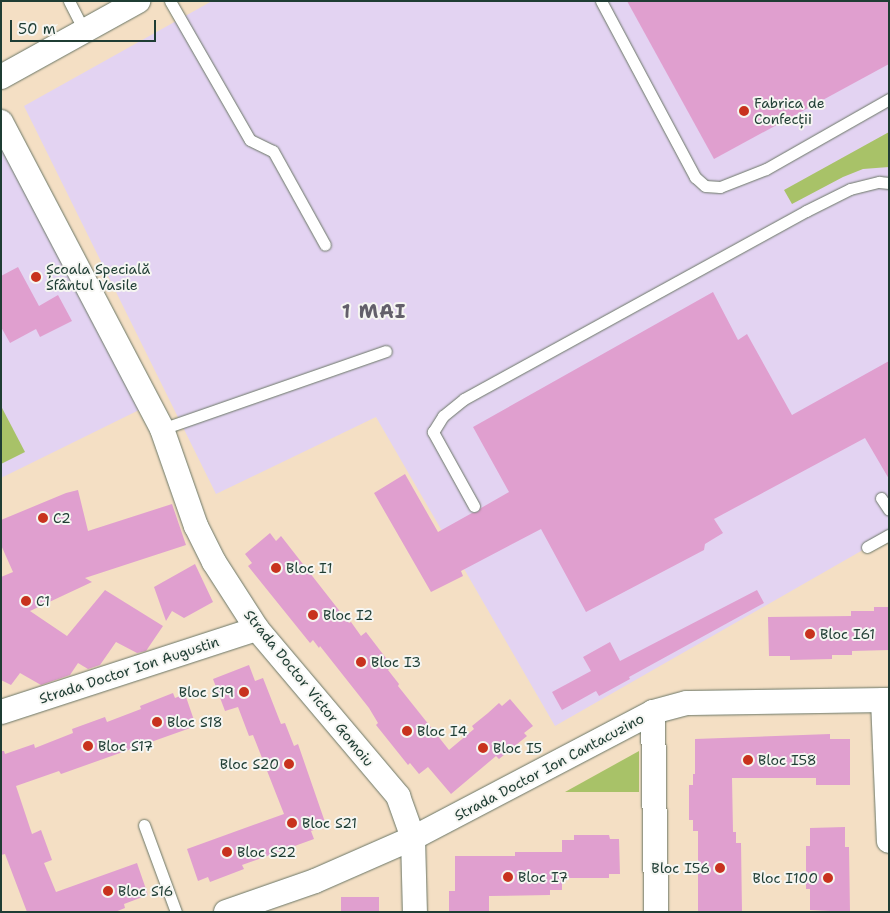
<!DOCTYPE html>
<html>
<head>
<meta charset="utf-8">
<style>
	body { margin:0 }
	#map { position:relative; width:890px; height:913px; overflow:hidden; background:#f4dfc4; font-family:"Shantell Sans",sans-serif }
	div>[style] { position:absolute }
	.built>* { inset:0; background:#e3d3f2 }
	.green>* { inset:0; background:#a8c268 }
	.building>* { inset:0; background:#e09fcf; transform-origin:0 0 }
	.roads { filter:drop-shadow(0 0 1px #6a7666) drop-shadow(0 0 1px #6a7666) }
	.lane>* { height:11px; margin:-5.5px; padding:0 5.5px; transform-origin:5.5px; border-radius:5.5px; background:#fff }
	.street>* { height:24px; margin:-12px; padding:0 12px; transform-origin:12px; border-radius:12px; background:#fff }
	.dots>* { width:14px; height:14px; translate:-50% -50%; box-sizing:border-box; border:2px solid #f6f6f2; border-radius:50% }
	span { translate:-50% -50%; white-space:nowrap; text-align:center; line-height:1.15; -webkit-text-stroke:4px #f6f6f2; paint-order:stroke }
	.poi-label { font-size:14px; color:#1f3d34 }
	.left { translate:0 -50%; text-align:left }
	.right { translate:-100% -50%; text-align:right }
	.street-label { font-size:14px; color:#1f3d34 }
	.district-label { font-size:19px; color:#635f6a; font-weight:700; letter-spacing:1px }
	.frame { position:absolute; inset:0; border:2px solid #1f3d34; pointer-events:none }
	.scale { position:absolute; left:10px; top:20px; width:146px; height:22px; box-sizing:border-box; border:2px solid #1f3d34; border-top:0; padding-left:6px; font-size:15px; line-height:18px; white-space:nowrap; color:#1f3d34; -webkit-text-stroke:4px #f6f6f2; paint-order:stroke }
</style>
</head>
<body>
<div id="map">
	<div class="built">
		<div style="clip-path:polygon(212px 1px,889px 1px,889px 535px,555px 726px,376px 417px,216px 494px,24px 106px)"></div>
		<div style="clip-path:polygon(1px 144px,139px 410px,1px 478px)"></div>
	</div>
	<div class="green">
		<div style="clip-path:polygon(889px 132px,889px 167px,863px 169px,843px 177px,792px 204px,784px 190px)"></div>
		<div style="clip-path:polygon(1px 406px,25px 452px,1px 464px)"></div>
		<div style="clip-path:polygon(639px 751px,639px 792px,565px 792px)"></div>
	</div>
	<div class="building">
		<div style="clip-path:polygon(627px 1px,889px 1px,889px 64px,714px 159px)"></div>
		<div style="clip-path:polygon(18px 267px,39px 306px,58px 295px,72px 321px,40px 337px,36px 329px,10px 343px,1px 327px,1px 276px)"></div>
		<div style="clip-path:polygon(713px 292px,738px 340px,747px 334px,792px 415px,889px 361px,889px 479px,865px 438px,714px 519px,723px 533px,705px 544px,704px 550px,586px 612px,541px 529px,461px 571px,463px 576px,431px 592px,374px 493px,405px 474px,438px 532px,472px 513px,478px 512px,481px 508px,509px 492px,473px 427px)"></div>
		<div style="clip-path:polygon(78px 490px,88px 531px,172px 504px,186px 545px,85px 578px,92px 582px,30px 611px,67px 636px,105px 590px,163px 626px,146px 651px,137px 653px,116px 642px,100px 665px,88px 669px,78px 663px,70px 675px,41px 685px,20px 673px,11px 685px,1px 680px,1px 577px,13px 572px,1px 545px,1px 520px,66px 493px)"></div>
		<div style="clip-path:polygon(270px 533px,276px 541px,281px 536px,349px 623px,351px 622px,361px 636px,366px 632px,392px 666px,388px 670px,399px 684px,398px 686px,449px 750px,474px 729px,472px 726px,488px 713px,499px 703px,502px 706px,510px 699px,533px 726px,524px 733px,527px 736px,499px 759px,496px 756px,451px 794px,428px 767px,419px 774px,410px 763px,408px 765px,376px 725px,378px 723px,369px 708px,320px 646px,319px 648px,313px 640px,310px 643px,248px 566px,252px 563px,245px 554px)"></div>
		<div style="clip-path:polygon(195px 564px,213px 602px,184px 618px,172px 611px,166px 621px,154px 587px)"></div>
		<div style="clip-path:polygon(757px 590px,764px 603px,629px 677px,630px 679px,599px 696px,596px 691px,562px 710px,552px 692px,591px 671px,583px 657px,610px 642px,620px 661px)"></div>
		<div style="clip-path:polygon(874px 607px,889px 607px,889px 650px,852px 651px,852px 655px,832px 655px,832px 659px,790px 660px,790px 656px,769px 656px,768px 617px,851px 616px,851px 611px,874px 611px)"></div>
		<div style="clip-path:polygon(249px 665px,255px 681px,263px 678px,281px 724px,285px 723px,294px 746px,298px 744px,326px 825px,311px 831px,314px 839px,242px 865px,244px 869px,210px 882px,208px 877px,198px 881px,187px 849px,284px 814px,253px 735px,249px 736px,238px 707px,225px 711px,213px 679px)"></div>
		<div style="clip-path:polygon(173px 693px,175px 698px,185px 694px,196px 726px,61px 774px,59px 771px,16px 786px,32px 834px,41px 830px,52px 860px,44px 863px,56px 892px,137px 863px,148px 895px,124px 904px,125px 908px,115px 912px,27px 912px,5px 854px,1px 855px,1px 751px,4px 751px,5px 754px,34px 744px,35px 748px,73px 733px,72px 729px,105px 717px,107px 722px,141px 709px,140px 706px)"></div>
		<div style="clip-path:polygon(830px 734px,830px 739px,850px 739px,850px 785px,816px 785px,816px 778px,732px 778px,733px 832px,736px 832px,736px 843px,741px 843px,742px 912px,698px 912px,698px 831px,693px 831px,693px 820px,689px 820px,689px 785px,693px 785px,693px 774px,695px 774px,695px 739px)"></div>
		<div style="clip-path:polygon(845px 827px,845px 847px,849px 847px,850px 912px,810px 910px,810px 889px,806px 889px,806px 846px,810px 846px,810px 828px)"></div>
		<div style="clip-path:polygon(574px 835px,609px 835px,610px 839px,619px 839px,620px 874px,609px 874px,609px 878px,562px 878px,562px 890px,550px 890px,550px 895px,489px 896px,489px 912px,449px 912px,449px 891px,455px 891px,455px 856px,515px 856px,515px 852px,562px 852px,562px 840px,574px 840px)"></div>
		<div style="left:341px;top:897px;width:38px;height:15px"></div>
	</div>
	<div class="roads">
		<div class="lane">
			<div style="left:69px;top:1px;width:34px;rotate:63deg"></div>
			<div style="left:170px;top:1px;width:160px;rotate:60.1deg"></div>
			<div style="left:250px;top:140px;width:25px;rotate:26deg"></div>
			<div style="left:273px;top:151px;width:107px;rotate:61deg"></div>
			<div style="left:601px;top:1px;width:200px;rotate:61.9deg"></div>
			<div style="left:695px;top:177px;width:13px;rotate:42deg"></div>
			<div style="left:705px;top:186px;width:15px;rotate:4deg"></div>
			<div style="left:720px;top:187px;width:49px;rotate:-21.4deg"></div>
			<div style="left:766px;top:169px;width:142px;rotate:-29.6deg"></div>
			<div style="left:162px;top:429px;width:237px;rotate:-19.2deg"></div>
			<div style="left:881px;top:498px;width:14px;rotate:56deg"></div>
			<div style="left:474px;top:506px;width:85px;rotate:-119deg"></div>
			<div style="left:433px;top:432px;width:19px;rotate:-58deg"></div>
			<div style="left:443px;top:416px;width:27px;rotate:-39deg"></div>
			<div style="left:464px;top:399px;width:390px;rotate:-28.8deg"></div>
			<div style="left:806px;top:211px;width:49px;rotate:-26.6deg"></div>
			<div style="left:850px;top:189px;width:30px;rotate:-14deg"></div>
			<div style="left:879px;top:182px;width:10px;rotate:6deg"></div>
			<div style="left:867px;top:547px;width:25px;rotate:-29deg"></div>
			<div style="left:144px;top:825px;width:93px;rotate:69.8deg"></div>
		</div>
		<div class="street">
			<div style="left:1px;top:77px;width:157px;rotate:-29deg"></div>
			<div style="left:1px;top:122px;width:347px;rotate:62.3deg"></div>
			<div style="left:162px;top:429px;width:103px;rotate:70.7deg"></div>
			<div style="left:196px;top:526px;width:40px;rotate:63.4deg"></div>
			<div style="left:214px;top:562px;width:80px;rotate:57.3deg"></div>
			<div style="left:257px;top:629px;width:219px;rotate:49.8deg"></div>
			<div style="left:398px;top:796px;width:45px;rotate:70.3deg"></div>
			<div style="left:413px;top:838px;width:74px;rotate:88.5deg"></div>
			<div style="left:883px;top:700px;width:141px;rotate:87.6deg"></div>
			<div style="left:1px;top:712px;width:269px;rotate:-18deg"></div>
			<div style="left:653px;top:712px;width:200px;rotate:89.1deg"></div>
			<div style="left:226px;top:912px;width:94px;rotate:-19.2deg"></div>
			<div style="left:315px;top:881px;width:107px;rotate:-23.7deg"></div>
			<div style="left:413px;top:838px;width:271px;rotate:-27.7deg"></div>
			<div style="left:653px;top:712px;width:35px;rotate:-15deg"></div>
			<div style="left:687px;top:703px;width:202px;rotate:-0.9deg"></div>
		</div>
	</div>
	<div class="dots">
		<div style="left:744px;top:111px;background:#c8321e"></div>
		<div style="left:36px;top:277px;background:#c8321e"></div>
		<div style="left:43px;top:518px;background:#c8321e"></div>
		<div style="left:276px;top:568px;background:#c8321e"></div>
		<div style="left:26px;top:601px;background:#c8321e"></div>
		<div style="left:313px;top:615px;background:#c8321e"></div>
		<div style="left:810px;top:634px;background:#c8321e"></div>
		<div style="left:361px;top:662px;background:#c8321e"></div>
		<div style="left:244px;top:692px;background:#c8321e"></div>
		<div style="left:157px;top:722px;background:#c8321e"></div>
		<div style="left:407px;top:731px;background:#c8321e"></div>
		<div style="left:88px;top:746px;background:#c8321e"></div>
		<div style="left:483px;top:748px;background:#c8321e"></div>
		<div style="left:748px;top:760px;background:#c8321e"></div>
		<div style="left:289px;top:764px;background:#c8321e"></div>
		<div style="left:292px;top:823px;background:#c8321e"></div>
		<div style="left:227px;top:852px;background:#c8321e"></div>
		<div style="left:720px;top:868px;background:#c8321e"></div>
		<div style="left:508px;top:877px;background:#c8321e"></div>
		<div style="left:828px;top:878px;background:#c8321e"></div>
		<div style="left:108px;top:891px;background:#c8321e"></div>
	</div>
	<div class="poi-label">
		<span class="left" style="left:754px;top:111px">Fabrica de<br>Confecții</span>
		<span class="left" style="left:46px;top:277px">Școala Specială<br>Sfântul Vasile</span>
		<span class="left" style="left:53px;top:518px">C2</span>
		<span class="left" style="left:286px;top:568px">Bloc I1</span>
		<span class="left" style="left:36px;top:601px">C1</span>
		<span class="left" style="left:323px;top:615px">Bloc I2</span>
		<span class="left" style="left:820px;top:634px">Bloc I61</span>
		<span class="left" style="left:371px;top:662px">Bloc I3</span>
		<span class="right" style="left:234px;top:692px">Bloc S19</span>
		<span class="left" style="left:167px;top:722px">Bloc S18</span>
		<span class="left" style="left:417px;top:731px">Bloc I4</span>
		<span class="left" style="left:98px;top:746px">Bloc S17</span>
		<span class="left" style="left:493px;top:748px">Bloc I5</span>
		<span class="left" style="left:758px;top:760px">Bloc I58</span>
		<span class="right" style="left:279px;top:764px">Bloc S20</span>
		<span class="left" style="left:302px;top:823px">Bloc S21</span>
		<span class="left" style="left:237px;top:852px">Bloc S22</span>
		<span class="right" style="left:710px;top:868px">Bloc I56</span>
		<span class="left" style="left:518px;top:877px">Bloc I7</span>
		<span class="right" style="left:818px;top:878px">Bloc I100</span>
		<span class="left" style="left:118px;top:891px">Bloc S16</span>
	</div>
	<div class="street-label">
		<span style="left:129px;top:670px;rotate:-18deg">Strada Doctor Ion Augustin</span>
		<span style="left:309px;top:688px;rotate:51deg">Strada Doctor Victor Gomoiu</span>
		<span style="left:549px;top:767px;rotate:-28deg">Strada Doctor Ion Cantacuzino</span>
	</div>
	<div class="district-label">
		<span style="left:374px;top:312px">1 MAI</span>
	</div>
	<div class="frame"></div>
	<div class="scale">50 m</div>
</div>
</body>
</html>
